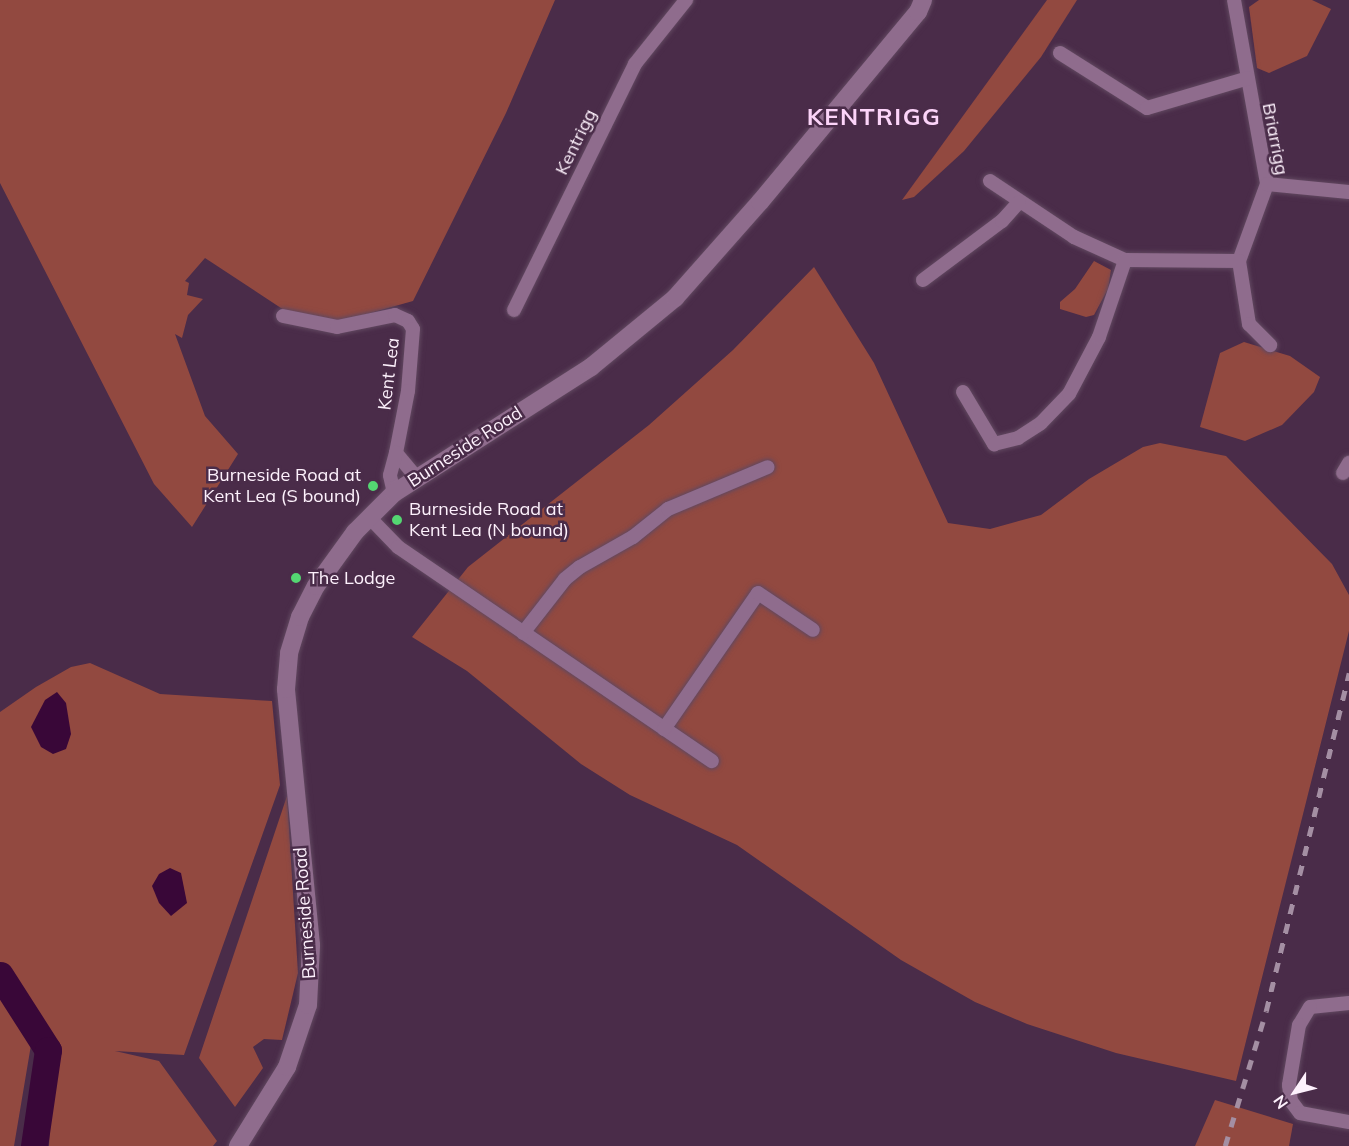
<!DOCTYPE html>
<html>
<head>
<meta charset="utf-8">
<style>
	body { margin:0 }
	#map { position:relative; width:1349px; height:1146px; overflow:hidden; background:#4a2c49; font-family:Mulish,sans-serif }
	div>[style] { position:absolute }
	.green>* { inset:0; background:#924940 }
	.water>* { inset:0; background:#390738 }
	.river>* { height:27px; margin:-13.5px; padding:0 13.5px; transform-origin:13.5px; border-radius:13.5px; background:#390738 }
	.roads { filter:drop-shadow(0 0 2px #614860) drop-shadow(0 0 2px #614860) }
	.minor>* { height:14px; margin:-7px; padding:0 7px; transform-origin:7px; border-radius:7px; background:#8f6c8d }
	.tertiary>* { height:18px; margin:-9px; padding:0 9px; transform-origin:9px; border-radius:9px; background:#8f6c8d }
	.rail>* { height:4.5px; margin-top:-2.25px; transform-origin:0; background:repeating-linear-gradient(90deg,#a48fa3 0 10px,transparent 0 20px) }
	.dots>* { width:16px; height:16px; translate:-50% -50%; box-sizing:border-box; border:3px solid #4a2c49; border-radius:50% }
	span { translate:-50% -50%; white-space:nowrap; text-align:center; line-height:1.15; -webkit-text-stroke:5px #4a2c49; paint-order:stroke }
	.street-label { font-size:18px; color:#fdf1fc }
	.poi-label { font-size:18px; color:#fdf1fc }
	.right { translate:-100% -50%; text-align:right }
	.left { translate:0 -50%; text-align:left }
	.district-label { font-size:24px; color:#fcd4f9; font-weight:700; letter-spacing:1.5px }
	.north { position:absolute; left:1265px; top:1062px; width:60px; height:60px; -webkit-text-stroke:4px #4a2c49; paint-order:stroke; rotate:235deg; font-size:16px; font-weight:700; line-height:24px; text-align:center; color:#fdf1fc }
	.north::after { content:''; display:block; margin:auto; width:21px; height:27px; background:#fdf1fc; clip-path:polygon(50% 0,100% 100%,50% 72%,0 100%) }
</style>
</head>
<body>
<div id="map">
	<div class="green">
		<div style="clip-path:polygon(0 0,555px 0,506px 113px,413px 301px,338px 322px,284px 310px,205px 258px,185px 281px,189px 283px,187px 295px,203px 299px,188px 315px,182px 338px,175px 334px,205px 416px,238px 454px,192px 527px,154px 484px,0 183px)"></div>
		<div style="clip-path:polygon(1047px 0,1077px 0,1041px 57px,964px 151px,914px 197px,902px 200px)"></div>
		<div style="clip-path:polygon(1259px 0,1312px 0,1331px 9px,1307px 56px,1269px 73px,1257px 68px,1249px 7px)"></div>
		<div style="clip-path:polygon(1094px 261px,1111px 270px,1108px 289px,1094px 315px,1086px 317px,1060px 309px,1060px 302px,1075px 289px)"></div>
		<div style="clip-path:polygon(814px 267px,874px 363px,948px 523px,990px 529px,1041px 515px,1089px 479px,1143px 447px,1160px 443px,1226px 456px,1332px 564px,1349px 595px,1349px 631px,1236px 1081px,1116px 1053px,1027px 1024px,975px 1002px,901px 960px,737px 845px,630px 795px,581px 764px,467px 671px,412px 637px,468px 567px,649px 425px,733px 350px)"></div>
		<div style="clip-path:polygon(1244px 342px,1290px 356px,1320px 377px,1314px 392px,1282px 425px,1245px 441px,1200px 427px,1220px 353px)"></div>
		<div style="clip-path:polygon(90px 663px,160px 694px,272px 701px,280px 785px,184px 1055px,115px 1051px,159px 1061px,217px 1141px,213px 1146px,49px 1146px,54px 1047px,31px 1045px,14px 1146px,0 1146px,0 712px,36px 687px,71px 667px)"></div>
		<div style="clip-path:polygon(287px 796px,298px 973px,282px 1040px,264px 1039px,253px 1047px,263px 1068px,235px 1107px,199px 1058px)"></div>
		<div style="clip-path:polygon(1215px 1100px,1293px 1124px,1289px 1146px,1195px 1146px)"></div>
	</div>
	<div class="water">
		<div style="clip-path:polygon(57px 692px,66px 703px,71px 734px,66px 749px,53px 754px,41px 747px,31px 727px,45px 700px)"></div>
		<div style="clip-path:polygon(170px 868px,181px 873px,187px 903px,171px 916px,159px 903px,152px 886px,159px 874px)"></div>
	</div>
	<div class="river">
		<div style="left:0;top:975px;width:89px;rotate:57.4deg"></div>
		<div style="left:48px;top:1050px;width:97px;rotate:98.3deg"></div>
	</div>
	<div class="roads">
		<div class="minor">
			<div style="left:1234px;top:0;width:187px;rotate:79.8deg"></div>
			<div style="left:1267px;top:184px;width:82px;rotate:110deg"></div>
			<div style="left:1239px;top:261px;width:64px;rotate:81deg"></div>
			<div style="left:1249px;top:324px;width:30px;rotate:45deg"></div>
			<div style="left:1060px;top:53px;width:103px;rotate:32.3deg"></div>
			<div style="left:1147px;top:108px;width:105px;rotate:-16.5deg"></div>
			<div style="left:990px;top:181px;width:101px;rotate:33.7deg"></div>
			<div style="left:1074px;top:237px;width:56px;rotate:24.3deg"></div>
			<div style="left:1125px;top:260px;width:114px;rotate:0.5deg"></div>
			<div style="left:1267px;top:184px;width:82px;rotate:5.6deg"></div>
			<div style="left:923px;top:280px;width:99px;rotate:-36.8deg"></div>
			<div style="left:1002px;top:221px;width:25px;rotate:-48deg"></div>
			<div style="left:514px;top:310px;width:274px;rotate:-63.8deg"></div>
			<div style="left:635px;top:64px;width:82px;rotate:-51.4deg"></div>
			<div style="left:283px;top:316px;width:55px;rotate:11.5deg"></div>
			<div style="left:337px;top:327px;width:59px;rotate:-11.7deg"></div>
			<div style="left:395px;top:315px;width:14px;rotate:25deg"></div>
			<div style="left:408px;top:321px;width:9px;rotate:58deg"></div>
			<div style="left:413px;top:329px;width:62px;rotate:94.6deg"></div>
			<div style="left:408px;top:391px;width:63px;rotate:101deg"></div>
			<div style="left:396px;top:453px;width:31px;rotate:50deg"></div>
			<div style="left:963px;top:392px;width:61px;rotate:59.2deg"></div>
			<div style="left:994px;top:444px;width:25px;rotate:-14deg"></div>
			<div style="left:1018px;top:438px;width:27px;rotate:-33deg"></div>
			<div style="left:1041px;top:423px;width:40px;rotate:-46deg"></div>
			<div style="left:1069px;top:394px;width:64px;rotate:-62.2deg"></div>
			<div style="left:1099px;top:337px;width:81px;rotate:-71.3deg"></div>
			<div style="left:1343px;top:473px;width:12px;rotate:-59deg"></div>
			<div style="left:394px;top:493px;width:18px;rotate:-103deg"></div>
			<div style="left:390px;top:475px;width:23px;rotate:-75deg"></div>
			<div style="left:369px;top:517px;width:42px;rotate:46deg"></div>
			<div style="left:398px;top:547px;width:380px;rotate:34.3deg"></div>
			<div style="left:523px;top:633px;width:68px;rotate:-52.1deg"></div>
			<div style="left:565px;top:579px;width:19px;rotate:-39deg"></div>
			<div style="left:580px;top:567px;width:61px;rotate:-29.5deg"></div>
			<div style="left:633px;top:537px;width:45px;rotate:-38.7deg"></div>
			<div style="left:668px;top:509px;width:108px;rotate:-22.8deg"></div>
			<div style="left:664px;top:729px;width:165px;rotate:-55.3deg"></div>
			<div style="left:758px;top:593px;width:66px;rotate:33.9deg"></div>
			<div style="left:1349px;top:1003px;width:39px;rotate:174deg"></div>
			<div style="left:1310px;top:1007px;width:21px;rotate:121deg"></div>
			<div style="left:1299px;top:1025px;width:61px;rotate:99.5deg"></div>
			<div style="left:1289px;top:1085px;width:16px;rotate:83deg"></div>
			<div style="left:1291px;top:1101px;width:15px;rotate:53deg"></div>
			<div style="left:1300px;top:1113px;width:50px;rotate:10.4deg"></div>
		</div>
		<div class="tertiary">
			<div style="left:238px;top:1146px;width:93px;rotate:-58.2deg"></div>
			<div style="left:287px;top:1067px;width:65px;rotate:-71.3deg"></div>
			<div style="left:308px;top:1005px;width:60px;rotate:-87.1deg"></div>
			<div style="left:311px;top:945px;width:257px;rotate:-95.6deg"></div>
			<div style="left:286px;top:689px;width:36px;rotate:-85deg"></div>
			<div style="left:289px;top:653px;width:38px;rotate:-73deg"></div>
			<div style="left:300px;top:617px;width:35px;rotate:-63deg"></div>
			<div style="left:316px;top:586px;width:67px;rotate:-54.2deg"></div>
			<div style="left:355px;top:532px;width:55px;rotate:-45deg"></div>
			<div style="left:394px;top:493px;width:234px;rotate:-32.6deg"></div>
			<div style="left:591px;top:367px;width:109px;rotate:-39.4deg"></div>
			<div style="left:675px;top:298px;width:128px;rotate:-48.5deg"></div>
			<div style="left:760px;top:202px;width:247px;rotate:-50.3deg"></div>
			<div style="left:918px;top:12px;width:13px;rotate:-67deg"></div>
		</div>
	</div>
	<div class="rail">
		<div style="left:1225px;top:1146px;width:141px;rotate:-73.1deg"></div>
		<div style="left:1266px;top:1011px;width:348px;rotate:-76.2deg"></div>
	</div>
	<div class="dots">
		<div style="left:373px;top:486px;background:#54d672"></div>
		<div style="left:397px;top:520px;background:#54d672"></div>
		<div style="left:296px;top:578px;background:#54d672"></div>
	</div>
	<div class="street-label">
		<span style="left:1275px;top:139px;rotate:79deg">Briarrigg</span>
		<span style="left:576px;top:142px;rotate:-64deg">Kentrigg</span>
		<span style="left:389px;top:374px;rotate:-83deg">Kent Lea</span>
		<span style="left:465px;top:447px;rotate:-33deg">Burneside Road</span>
		<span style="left:305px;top:913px;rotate:-94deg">Burneside Road</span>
	</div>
	<div class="poi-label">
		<span class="right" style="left:361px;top:486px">Burneside Road at<br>Kent Lea (S bound)</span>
		<span class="left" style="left:409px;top:520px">Burneside Road at<br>Kent Lea (N bound)</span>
		<span class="left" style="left:308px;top:578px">The Lodge</span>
	</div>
	<div class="district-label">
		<span style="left:874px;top:117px">KENTRIGG</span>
	</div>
	<div class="north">N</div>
</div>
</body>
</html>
